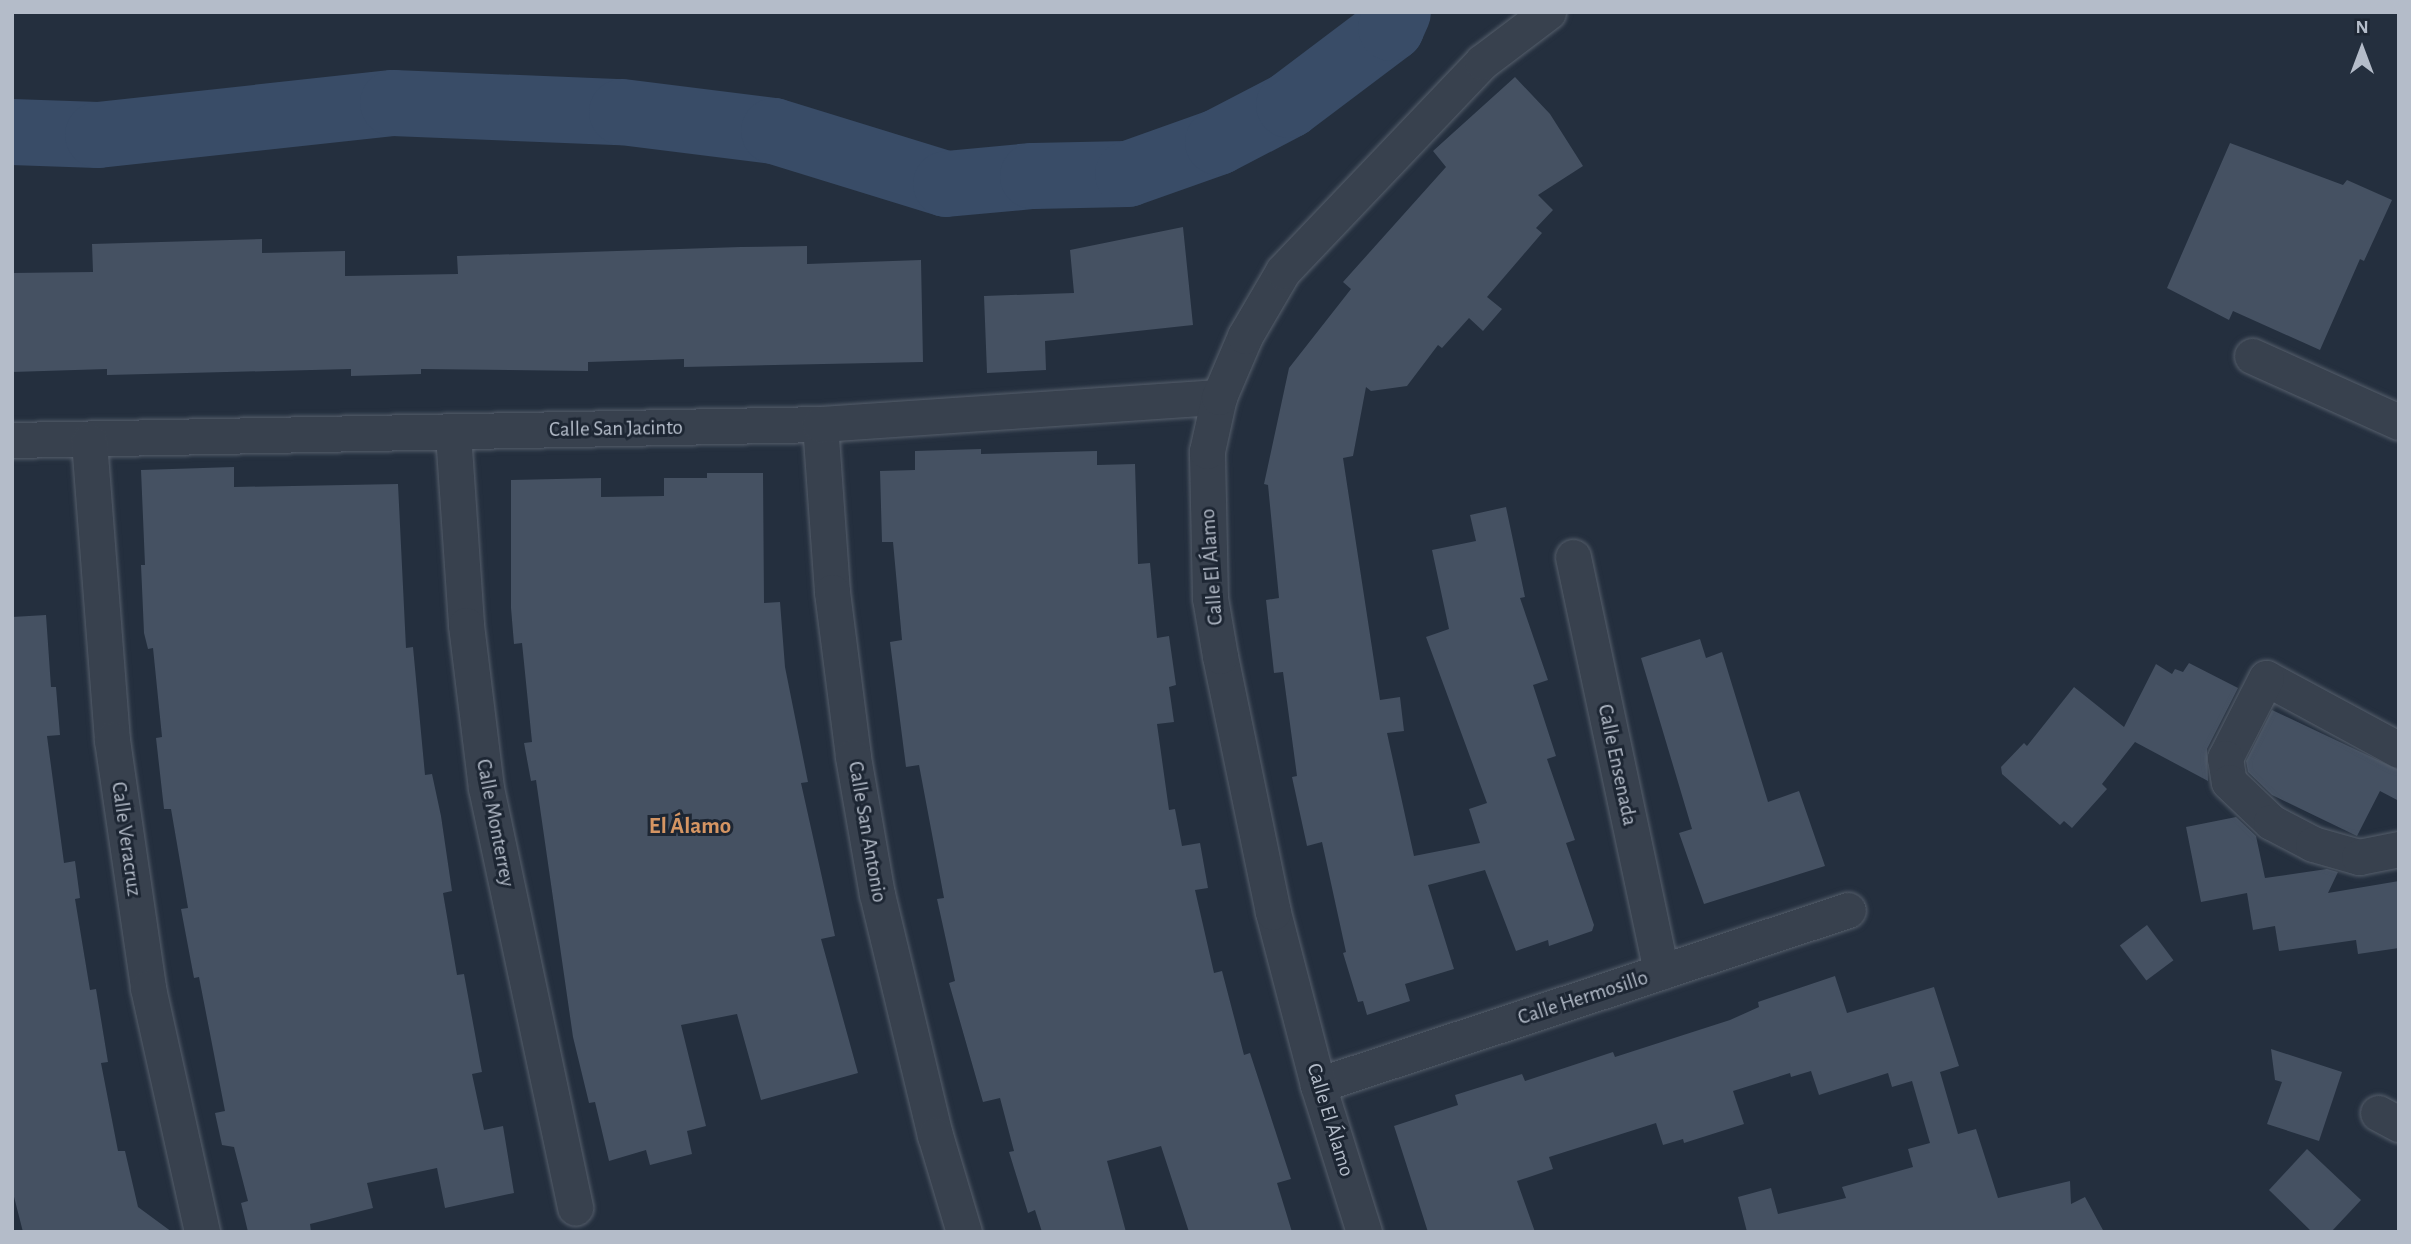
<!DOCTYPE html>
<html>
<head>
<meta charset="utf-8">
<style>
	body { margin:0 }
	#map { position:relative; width:2411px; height:1244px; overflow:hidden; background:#242f3e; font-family:"Alegreya Sans",sans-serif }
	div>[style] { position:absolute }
	.river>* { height:66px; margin:-33px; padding:0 33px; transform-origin:33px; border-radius:33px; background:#394c67 }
	.building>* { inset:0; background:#455162; transform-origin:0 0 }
	.roads { filter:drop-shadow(0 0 2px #565f6c) drop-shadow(0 0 2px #565f6c) }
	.street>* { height:35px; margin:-17.5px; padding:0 17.5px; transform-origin:17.5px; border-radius:17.5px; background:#38414e }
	span { translate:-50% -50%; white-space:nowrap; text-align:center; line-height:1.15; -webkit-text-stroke:6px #1d2633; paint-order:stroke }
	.street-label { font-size:21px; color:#b4bcc9 }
	.neighbourhood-label { font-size:23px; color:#d59563; font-weight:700 }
	.frame { position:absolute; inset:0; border:14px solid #b4bcc9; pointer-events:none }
	.north { position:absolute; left:2327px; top:14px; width:70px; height:70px; -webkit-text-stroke:5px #1d2633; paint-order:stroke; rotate:0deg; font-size:19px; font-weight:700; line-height:28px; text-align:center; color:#b4bcc9 }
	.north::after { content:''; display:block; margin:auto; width:24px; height:32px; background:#b4bcc9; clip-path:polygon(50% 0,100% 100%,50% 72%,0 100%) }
</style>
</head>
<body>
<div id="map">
	<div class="river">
		<div style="left:12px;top:132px;width:86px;rotate:2deg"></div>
		<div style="left:98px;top:135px;width:297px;rotate:-6.2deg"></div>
		<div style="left:393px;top:103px;width:229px;rotate:2.3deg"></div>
		<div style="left:622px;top:112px;width:153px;rotate:7.1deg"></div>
		<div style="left:774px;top:131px;width:180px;rotate:17.1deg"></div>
		<div style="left:946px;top:184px;width:87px;rotate:-5.3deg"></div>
		<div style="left:1033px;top:176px;width:95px;rotate:-1.2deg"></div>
		<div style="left:1128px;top:174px;width:96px;rotate:-19.6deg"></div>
		<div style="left:1218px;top:142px;width:80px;rotate:-27.5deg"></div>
		<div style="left:1289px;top:105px;width:128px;rotate:-37deg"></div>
		<div style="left:1391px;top:28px;width:17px;rotate:-66deg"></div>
	</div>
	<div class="building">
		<div style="clip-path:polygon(1515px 77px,1550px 114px,1583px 166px,1538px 195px,1553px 210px,1536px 228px,1542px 233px,1487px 297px,1502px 309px,1483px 331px,1469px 318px,1442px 348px,1438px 345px,1407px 386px,1371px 391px,1366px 387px,1353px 456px,1343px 458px,1380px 700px,1400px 697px,1404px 731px,1387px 733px,1414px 856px,1480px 843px,1469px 809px,1487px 803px,1426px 637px,1449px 629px,1432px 550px,1476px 541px,1470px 515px,1506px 507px,1525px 597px,1520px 598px,1548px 680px,1533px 685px,1556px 756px,1547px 759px,1575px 840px,1566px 843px,1594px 925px,1592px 931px,1549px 946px,1548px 940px,1516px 951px,1485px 870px,1428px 885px,1454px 969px,1405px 984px,1410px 1001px,1367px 1015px,1363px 1001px,1358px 1002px,1343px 953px,1346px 952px,1322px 842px,1307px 846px,1292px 777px,1297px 776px,1283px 672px,1274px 673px,1266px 600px,1279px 598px,1268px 485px,1264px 484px,1289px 368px,1351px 289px,1343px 282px,1446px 167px,1433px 151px)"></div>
		<div style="clip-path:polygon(2230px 143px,2343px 185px,2347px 180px,2392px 200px,2364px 261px,2360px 259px,2320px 350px,2233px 311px,2229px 320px,2167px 288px)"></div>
		<div style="clip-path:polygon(1183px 227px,1193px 325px,1045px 341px,1046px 370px,987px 373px,984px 296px,1074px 293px,1070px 250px)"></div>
		<div style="clip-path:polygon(262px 239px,262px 253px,345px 251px,345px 276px,458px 274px,457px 256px,741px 247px,807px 246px,807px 264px,921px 260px,923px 362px,684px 367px,684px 359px,588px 362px,588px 371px,421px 369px,421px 374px,351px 376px,351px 369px,107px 375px,107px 369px,12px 372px,12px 273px,93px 272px,92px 244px)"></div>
		<div style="clip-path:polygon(981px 449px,981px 454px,1097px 451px,1097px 465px,1135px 464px,1138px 564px,1150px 563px,1157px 638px,1169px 636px,1176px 685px,1169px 687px,1174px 722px,1157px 724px,1169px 810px,1175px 809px,1182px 846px,1200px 843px,1208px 888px,1195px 890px,1214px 973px,1222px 971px,1244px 1055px,1250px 1053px,1291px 1179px,1277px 1183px,1292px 1232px,1189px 1232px,1161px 1146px,1107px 1161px,1126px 1232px,1042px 1232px,1035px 1210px,1028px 1213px,1009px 1152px,1014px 1151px,1000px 1098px,983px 1102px,949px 983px,955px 981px,937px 899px,944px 898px,919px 765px,906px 767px,890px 642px,902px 640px,893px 542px,882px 542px,880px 471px,915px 470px,915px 451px)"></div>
		<div style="clip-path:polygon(234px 467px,234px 487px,398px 484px,406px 648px,413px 647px,425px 775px,432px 774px,441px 816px,452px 891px,443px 893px,457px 975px,464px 974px,482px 1072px,472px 1074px,484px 1130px,503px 1126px,514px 1193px,445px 1208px,437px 1168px,367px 1183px,373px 1208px,310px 1224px,311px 1232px,248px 1232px,241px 1203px,248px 1201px,234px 1147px,222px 1145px,215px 1113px,225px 1111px,199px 977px,194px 978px,181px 909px,188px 908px,171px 809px,164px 809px,156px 738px,162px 737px,153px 648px,148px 649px,144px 633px,141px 565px,145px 565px,141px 470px)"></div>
		<div style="clip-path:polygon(707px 473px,763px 473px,764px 603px,780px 602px,785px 667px,808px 782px,801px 783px,835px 936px,821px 939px,858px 1073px,761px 1100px,737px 1014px,681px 1025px,706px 1126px,687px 1131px,692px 1154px,650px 1165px,646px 1150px,609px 1161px,595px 1102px,589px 1103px,573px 1037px,536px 780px,531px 781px,524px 743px,532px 742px,522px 643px,514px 644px,511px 608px,511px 480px,601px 478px,601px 497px,664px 496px,664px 478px,707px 478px)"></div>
		<div style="clip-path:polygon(46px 615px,51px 687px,56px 687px,60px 735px,47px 736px,64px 863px,75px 861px,80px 898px,75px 899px,90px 990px,96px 989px,108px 1062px,101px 1063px,118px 1151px,125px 1151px,138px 1207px,172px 1232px,23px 1232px,12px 1189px,12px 617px)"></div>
		<div style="clip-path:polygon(1700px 639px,1706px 658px,1722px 652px,1768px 802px,1799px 791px,1825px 866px,1704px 904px,1679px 833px,1692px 829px,1641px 658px)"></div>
		<div style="clip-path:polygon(2189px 663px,2238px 688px,2207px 749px,2208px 781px,2135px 742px,2102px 784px,2107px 789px,2072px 828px,2064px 821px,2060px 825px,2002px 774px,2001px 767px,2024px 743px,2027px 746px,2074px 687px,2124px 727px,2156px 664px,2172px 674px,2175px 669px,2183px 672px)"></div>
		<div style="clip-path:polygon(2272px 710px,2399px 770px,2399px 801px,2380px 791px,2357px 836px,2272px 795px,2248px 772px,2246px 761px)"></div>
		<div style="clip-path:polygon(2236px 817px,2256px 836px,2265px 878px,2327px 869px,2338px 872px,2328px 893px,2399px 881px,2399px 948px,2358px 954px,2356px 940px,2279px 951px,2275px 926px,2253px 930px,2247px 893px,2201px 902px,2186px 827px)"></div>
		<div style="left:2147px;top:925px;width:44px;height:34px;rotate:53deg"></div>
		<div style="clip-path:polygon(1835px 976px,1847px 1013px,1934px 987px,1959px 1066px,1940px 1072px,1958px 1134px,1976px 1129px,1998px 1198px,2070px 1181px,2071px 1204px,2085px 1197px,2104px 1232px,1747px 1232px,1738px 1197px,1771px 1188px,1778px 1214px,1846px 1198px,1842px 1187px,1913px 1167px,1908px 1149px,1930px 1143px,1912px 1081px,1892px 1087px,1888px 1073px,1819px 1095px,1811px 1071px,1791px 1077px,1790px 1073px,1733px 1091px,1744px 1124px,1684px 1143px,1683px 1139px,1663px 1145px,1656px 1123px,1549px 1157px,1553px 1169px,1517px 1181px,1535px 1232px,1428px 1232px,1394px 1126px,1458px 1105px,1455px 1095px,1522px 1074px,1525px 1081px,1613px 1052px,1615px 1057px,1730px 1020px,1759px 1007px,1758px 1002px)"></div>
		<div style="clip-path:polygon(2271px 1049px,2342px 1072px,2319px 1141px,2267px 1124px,2282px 1082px,2275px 1080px)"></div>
		<div style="clip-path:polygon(2307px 1149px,2361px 1200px,2331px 1232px,2312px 1232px,2269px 1190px)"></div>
	</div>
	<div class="roads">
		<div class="street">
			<div style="left:2252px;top:356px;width:161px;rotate:24.2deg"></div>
			<div style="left:820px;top:424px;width:168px;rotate:85.9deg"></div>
			<div style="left:832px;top:592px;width:166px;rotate:82.7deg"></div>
			<div style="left:853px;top:757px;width:139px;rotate:80.1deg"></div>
			<div style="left:877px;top:894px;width:248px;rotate:76.5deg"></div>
			<div style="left:935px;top:1135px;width:101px;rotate:73.4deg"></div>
			<div style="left:453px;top:433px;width:192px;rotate:86.1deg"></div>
			<div style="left:466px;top:625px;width:164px;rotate:83deg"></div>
			<div style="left:486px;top:788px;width:429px;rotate:78deg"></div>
			<div style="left:12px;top:440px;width:808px;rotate:-1.13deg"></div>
			<div style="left:820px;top:424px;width:400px;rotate:-3.9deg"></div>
			<div style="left:89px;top:441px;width:300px;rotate:85.6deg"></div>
			<div style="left:112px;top:740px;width:251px;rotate:81.7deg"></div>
			<div style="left:148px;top:988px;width:250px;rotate:77.5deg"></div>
			<div style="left:1573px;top:557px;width:424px;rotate:78deg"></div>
			<div style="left:2399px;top:750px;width:151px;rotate:-151.6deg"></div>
			<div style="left:2266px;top:678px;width:90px;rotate:117.1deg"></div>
			<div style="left:2225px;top:758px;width:24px;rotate:81deg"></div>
			<div style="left:2229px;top:782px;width:58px;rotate:43.6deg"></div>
			<div style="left:2271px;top:822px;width:47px;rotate:27.6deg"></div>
			<div style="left:2313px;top:844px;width:48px;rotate:15.8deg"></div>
			<div style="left:2359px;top:857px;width:41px;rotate:-11.3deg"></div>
			<div style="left:1318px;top:1085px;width:558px;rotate:-18.27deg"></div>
			<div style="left:2378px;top:1113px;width:24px;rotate:28deg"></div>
			<div style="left:1364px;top:1232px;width:154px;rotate:-107.4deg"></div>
			<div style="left:1318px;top:1085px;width:179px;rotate:-104.6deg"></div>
			<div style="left:1273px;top:912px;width:261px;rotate:-101.7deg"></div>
			<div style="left:1220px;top:656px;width:59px;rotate:-99.8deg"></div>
			<div style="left:1210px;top:598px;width:147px;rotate:-91.2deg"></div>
			<div style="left:1207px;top:451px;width:55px;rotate:-77.5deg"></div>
			<div style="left:1219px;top:397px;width:66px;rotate:-66.9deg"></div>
			<div style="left:1245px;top:336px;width:75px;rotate:-59.7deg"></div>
			<div style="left:1283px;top:271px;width:289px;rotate:-46.4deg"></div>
			<div style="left:1482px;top:62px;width:83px;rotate:-37.1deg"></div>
		</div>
	</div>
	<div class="street-label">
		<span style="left:616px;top:429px;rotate:-1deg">Calle San Jacinto</span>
		<span style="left:1212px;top:567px;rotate:-94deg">Calle El Álamo</span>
		<span style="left:1617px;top:765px;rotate:78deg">Calle Ensenada</span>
		<span style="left:495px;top:823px;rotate:79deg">Calle Monterrey</span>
		<span style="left:867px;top:832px;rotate:80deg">Calle San Antonio</span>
		<span style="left:126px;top:839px;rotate:82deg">Calle Veracruz</span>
		<span style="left:1583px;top:998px;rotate:-18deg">Calle Hermosillo</span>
		<span style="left:1330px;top:1120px;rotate:73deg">Calle El Álamo</span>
	</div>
	<div class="neighbourhood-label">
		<span style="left:690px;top:827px">El Álamo</span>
	</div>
	<div class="frame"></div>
	<div class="north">N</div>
</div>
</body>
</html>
